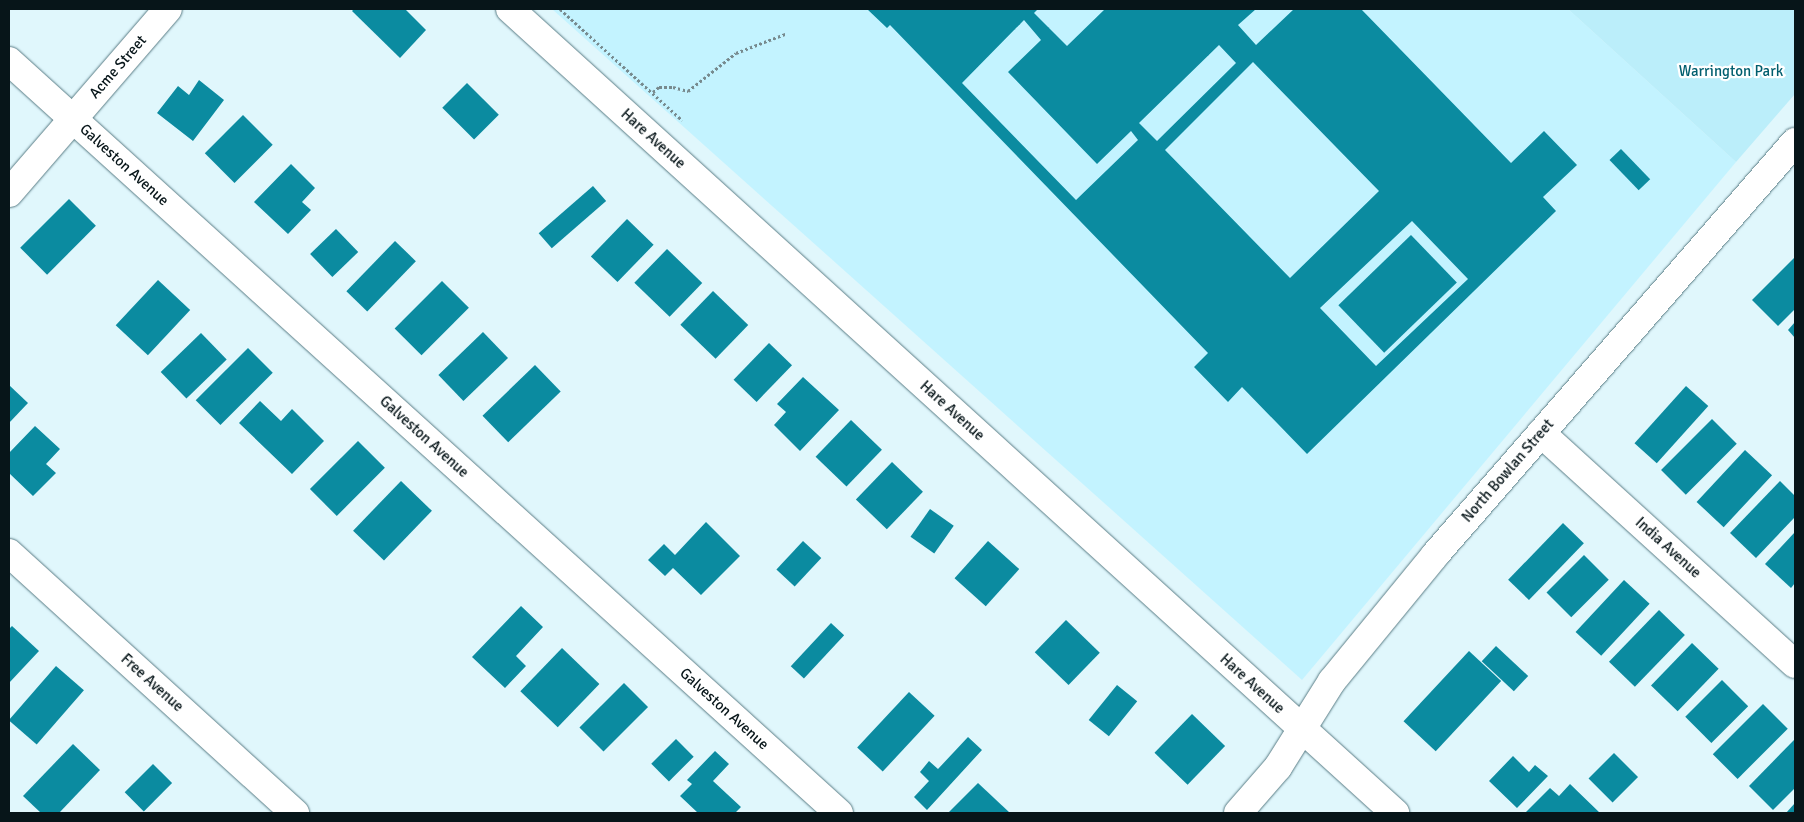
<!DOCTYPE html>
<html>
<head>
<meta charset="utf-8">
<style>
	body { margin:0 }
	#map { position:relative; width:1804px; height:822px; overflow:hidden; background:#e0f7fc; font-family:Signika,sans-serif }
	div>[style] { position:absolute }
	.built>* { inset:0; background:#c3f3ff }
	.green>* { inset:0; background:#bbeefa }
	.building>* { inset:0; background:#0b8ba0; transform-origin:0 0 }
	.path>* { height:3px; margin-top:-1.5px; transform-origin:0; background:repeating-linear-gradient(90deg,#778a8e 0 2.5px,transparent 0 5px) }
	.roads { filter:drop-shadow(0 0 1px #597c85) drop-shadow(0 0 1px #597c85) }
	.minor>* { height:28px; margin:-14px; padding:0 14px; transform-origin:14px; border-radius:14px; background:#fff }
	span { translate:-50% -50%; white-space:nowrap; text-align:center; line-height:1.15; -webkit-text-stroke:4.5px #fff; paint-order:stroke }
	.street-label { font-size:15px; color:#071519 }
	.park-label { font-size:15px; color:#005e6e }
	.frame { position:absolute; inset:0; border:10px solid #071519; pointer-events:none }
</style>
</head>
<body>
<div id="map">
	<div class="built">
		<div style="clip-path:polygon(552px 9px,1568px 9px,1736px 162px,1302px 680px)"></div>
	</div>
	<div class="green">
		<div style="clip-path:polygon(1568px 9px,1795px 9px,1795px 94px,1736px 162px)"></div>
	</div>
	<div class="building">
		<div style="clip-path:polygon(354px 9px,405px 9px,426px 30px,400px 58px,352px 11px)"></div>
		<div style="clip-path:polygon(evenodd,867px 9px,1038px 9px,1034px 13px,1067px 46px,1105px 9px,1256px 9px,1238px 25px,1256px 45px,1294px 9px,1361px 9px,1511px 163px,1544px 131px,1577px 165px,1543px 197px,1556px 211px,1307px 454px,1242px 387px,1228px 402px,1194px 367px,1208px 353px,890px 25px,887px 28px,867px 9px,1024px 20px,1041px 40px,1008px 72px,1097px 164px,1131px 131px,1138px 140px,1076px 200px,962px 83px,1024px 20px,867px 9px,1219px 45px,1236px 63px,1157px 141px,1139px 123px,1219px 45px,867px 9px,1253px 62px,1379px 191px,1290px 278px,1165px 150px,1253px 62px,867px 9px,1412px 221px,1468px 279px,1376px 366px,1320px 308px,1412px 221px)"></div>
		<div style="clip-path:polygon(199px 80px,224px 100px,193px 141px,157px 113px,178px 86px,189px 95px)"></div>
		<div style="left:467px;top:83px;width:45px;height:35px;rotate:45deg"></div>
		<div style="left:243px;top:115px;width:42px;height:54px;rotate:45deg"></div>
		<div style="left:1621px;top:149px;width:42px;height:16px;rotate:46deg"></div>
		<div style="clip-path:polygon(291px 164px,315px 188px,302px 202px,311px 210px,288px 234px,254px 202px)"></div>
		<div style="left:593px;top:186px;width:20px;height:72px;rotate:49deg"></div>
		<div style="left:69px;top:199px;width:38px;height:69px;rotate:45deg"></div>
		<div style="left:627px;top:219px;width:37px;height:52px;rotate:44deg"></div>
		<div style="left:336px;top:229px;width:32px;height:36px;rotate:46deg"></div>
		<div style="left:1411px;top:235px;width:66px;height:101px;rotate:46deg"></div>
		<div style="left:395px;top:241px;width:29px;height:70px;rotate:44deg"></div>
		<div style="left:667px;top:249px;width:49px;height:47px;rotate:44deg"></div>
		<div style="clip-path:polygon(1795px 257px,1795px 309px,1778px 326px,1752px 300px)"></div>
		<div style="left:158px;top:280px;width:44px;height:62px;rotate:43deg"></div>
		<div style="left:442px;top:281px;width:38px;height:67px;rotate:45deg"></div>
		<div style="left:713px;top:291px;width:49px;height:47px;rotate:44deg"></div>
		<div style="clip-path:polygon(1795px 322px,1795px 338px,1788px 330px)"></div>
		<div style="left:483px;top:332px;width:36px;height:62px;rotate:46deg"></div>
		<div style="left:201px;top:333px;width:37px;height:56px;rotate:46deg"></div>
		<div style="left:769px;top:343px;width:32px;height:51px;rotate:44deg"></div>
		<div style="left:248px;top:348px;width:35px;height:74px;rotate:45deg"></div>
		<div style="left:535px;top:365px;width:37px;height:73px;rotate:46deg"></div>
		<div style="clip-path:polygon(803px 377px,839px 410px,800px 451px,774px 425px,786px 412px,777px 404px)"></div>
		<div style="clip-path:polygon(9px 385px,28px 403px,9px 423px)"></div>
		<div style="left:1686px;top:386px;width:30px;height:77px;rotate:42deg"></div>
		<div style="clip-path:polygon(260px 401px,281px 421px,292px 409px,324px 441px,292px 474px,239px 423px)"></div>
		<div style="left:1712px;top:419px;width:35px;height:72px;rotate:45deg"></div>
		<div style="left:851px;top:420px;width:43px;height:51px;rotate:44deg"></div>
		<div style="clip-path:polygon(35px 426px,60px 449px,46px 464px,56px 473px,33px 496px,9px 473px,9px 453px)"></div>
		<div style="left:358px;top:441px;width:38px;height:68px;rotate:45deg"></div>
		<div style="left:1745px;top:450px;width:37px;height:71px;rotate:43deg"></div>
		<div style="left:892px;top:462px;width:43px;height:52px;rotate:44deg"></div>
		<div style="left:401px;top:481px;width:43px;height:69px;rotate:44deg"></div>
		<div style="clip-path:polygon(1780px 481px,1795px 496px,1795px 517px,1756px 558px,1730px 533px)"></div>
		<div style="left:930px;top:509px;width:29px;height:34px;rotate:35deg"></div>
		<div style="clip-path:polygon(706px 522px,740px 556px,701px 595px,673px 568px,665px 576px,648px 560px,664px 544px,675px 555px)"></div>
		<div style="left:1563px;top:523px;width:29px;height:79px;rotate:44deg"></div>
		<div style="clip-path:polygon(1795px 532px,1795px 583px,1791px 588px,1765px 564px)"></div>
		<div style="left:803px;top:541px;width:25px;height:39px;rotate:43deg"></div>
		<div style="left:988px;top:541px;width:42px;height:50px;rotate:42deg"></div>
		<div style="left:1584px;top:555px;width:35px;height:53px;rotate:45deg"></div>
		<div style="left:1624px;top:580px;width:35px;height:71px;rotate:43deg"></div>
		<div style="clip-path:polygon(521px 606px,543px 627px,516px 656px,526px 666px,505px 688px,472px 657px)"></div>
		<div style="left:1659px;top:610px;width:36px;height:72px;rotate:44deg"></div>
		<div style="left:1066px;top:620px;width:47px;height:45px;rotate:44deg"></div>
		<div style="left:831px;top:623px;width:18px;height:59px;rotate:43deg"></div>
		<div style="clip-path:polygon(12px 626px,39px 651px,9px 683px,9px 629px)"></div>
		<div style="left:1692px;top:643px;width:37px;height:59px;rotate:44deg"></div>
		<div style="left:1496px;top:646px;width:44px;height:21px;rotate:43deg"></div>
		<div style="left:562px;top:648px;width:52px;height:60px;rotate:44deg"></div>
		<div style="left:1469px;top:651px;width:44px;height:96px;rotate:43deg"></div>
		<div style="left:56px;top:666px;width:37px;height:72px;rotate:41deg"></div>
		<div style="left:1722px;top:680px;width:37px;height:52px;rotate:45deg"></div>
		<div style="left:624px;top:683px;width:34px;height:63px;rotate:45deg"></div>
		<div style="left:1117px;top:685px;width:26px;height:45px;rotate:39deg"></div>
		<div style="left:909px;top:692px;width:35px;height:76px;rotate:43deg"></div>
		<div style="left:1763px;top:704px;width:35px;height:71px;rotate:45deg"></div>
		<div style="left:1192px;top:714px;width:46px;height:54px;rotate:44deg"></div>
		<div style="clip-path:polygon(968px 737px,982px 750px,927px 810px,914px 797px,929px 781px,920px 772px,929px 761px,938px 769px)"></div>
		<div style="left:676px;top:739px;width:25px;height:35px;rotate:45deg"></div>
		<div style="clip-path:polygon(1795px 739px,1795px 788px,1773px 810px,1749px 786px)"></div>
		<div style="clip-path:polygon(73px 744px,100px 770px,59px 813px,41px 813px,23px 796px)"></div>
		<div style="clip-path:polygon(715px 751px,729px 764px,713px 781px,741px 807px,735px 813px,698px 813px,680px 796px,692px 784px,687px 780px)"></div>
		<div style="left:1614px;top:753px;width:34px;height:36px;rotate:45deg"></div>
		<div style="clip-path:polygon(1513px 756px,1529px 772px,1535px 765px,1548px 776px,1517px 808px,1489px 781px)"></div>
		<div style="left:153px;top:764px;width:27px;height:40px;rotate:45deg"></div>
		<div style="clip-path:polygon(978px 783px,1010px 813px,948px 813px)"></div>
		<div style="clip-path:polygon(1570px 784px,1600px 813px,1525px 813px,1550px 788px,1559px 796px)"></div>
		<div style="clip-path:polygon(1795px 803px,1795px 813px,1786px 813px)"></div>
	</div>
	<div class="path">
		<div style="left:560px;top:9px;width:165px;rotate:42.3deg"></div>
		<div style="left:653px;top:92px;width:8px;rotate:-40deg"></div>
		<div style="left:659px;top:87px;width:14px"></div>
		<div style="left:673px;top:87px;width:16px;rotate:15deg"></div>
		<div style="left:688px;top:91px;width:61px;rotate:-38.4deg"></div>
		<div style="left:736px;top:53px;width:53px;rotate:-21.2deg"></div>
	</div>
	<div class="roads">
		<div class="minor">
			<div style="left:510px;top:9px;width:1196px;rotate:42.25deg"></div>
			<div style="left:9px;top:61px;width:1120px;rotate:42.18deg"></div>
			<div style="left:9px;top:193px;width:243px;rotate:-49.2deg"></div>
			<div style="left:1541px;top:433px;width:343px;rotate:42.3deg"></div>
			<div style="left:9px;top:553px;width:387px;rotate:42.3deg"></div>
			<div style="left:1238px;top:813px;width:61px;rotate:-49deg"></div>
			<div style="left:1278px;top:767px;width:102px;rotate:-57.9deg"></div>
			<div style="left:1332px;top:681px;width:163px;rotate:-50.7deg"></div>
			<div style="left:1435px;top:555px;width:548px;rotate:-48.92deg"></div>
		</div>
	</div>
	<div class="street-label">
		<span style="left:118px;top:67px;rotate:-49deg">Acme Street</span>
		<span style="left:653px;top:139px;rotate:42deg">Hare Avenue</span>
		<span style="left:124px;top:165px;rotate:42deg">Galveston Avenue</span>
		<span style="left:952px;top:411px;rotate:42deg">Hare Avenue</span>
		<span style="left:424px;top:437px;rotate:42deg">Galveston Avenue</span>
		<span style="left:1508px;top:471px;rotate:-49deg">North Bowlan Street</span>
		<span style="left:1668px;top:548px;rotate:42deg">India Avenue</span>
		<span style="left:152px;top:683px;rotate:42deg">Free Avenue</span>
		<span style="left:1252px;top:684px;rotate:42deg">Hare Avenue</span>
		<span style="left:724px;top:709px;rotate:42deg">Galveston Avenue</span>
	</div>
	<div class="park-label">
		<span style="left:1731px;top:72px">Warrington Park</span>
	</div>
	<div class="frame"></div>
</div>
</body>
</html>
